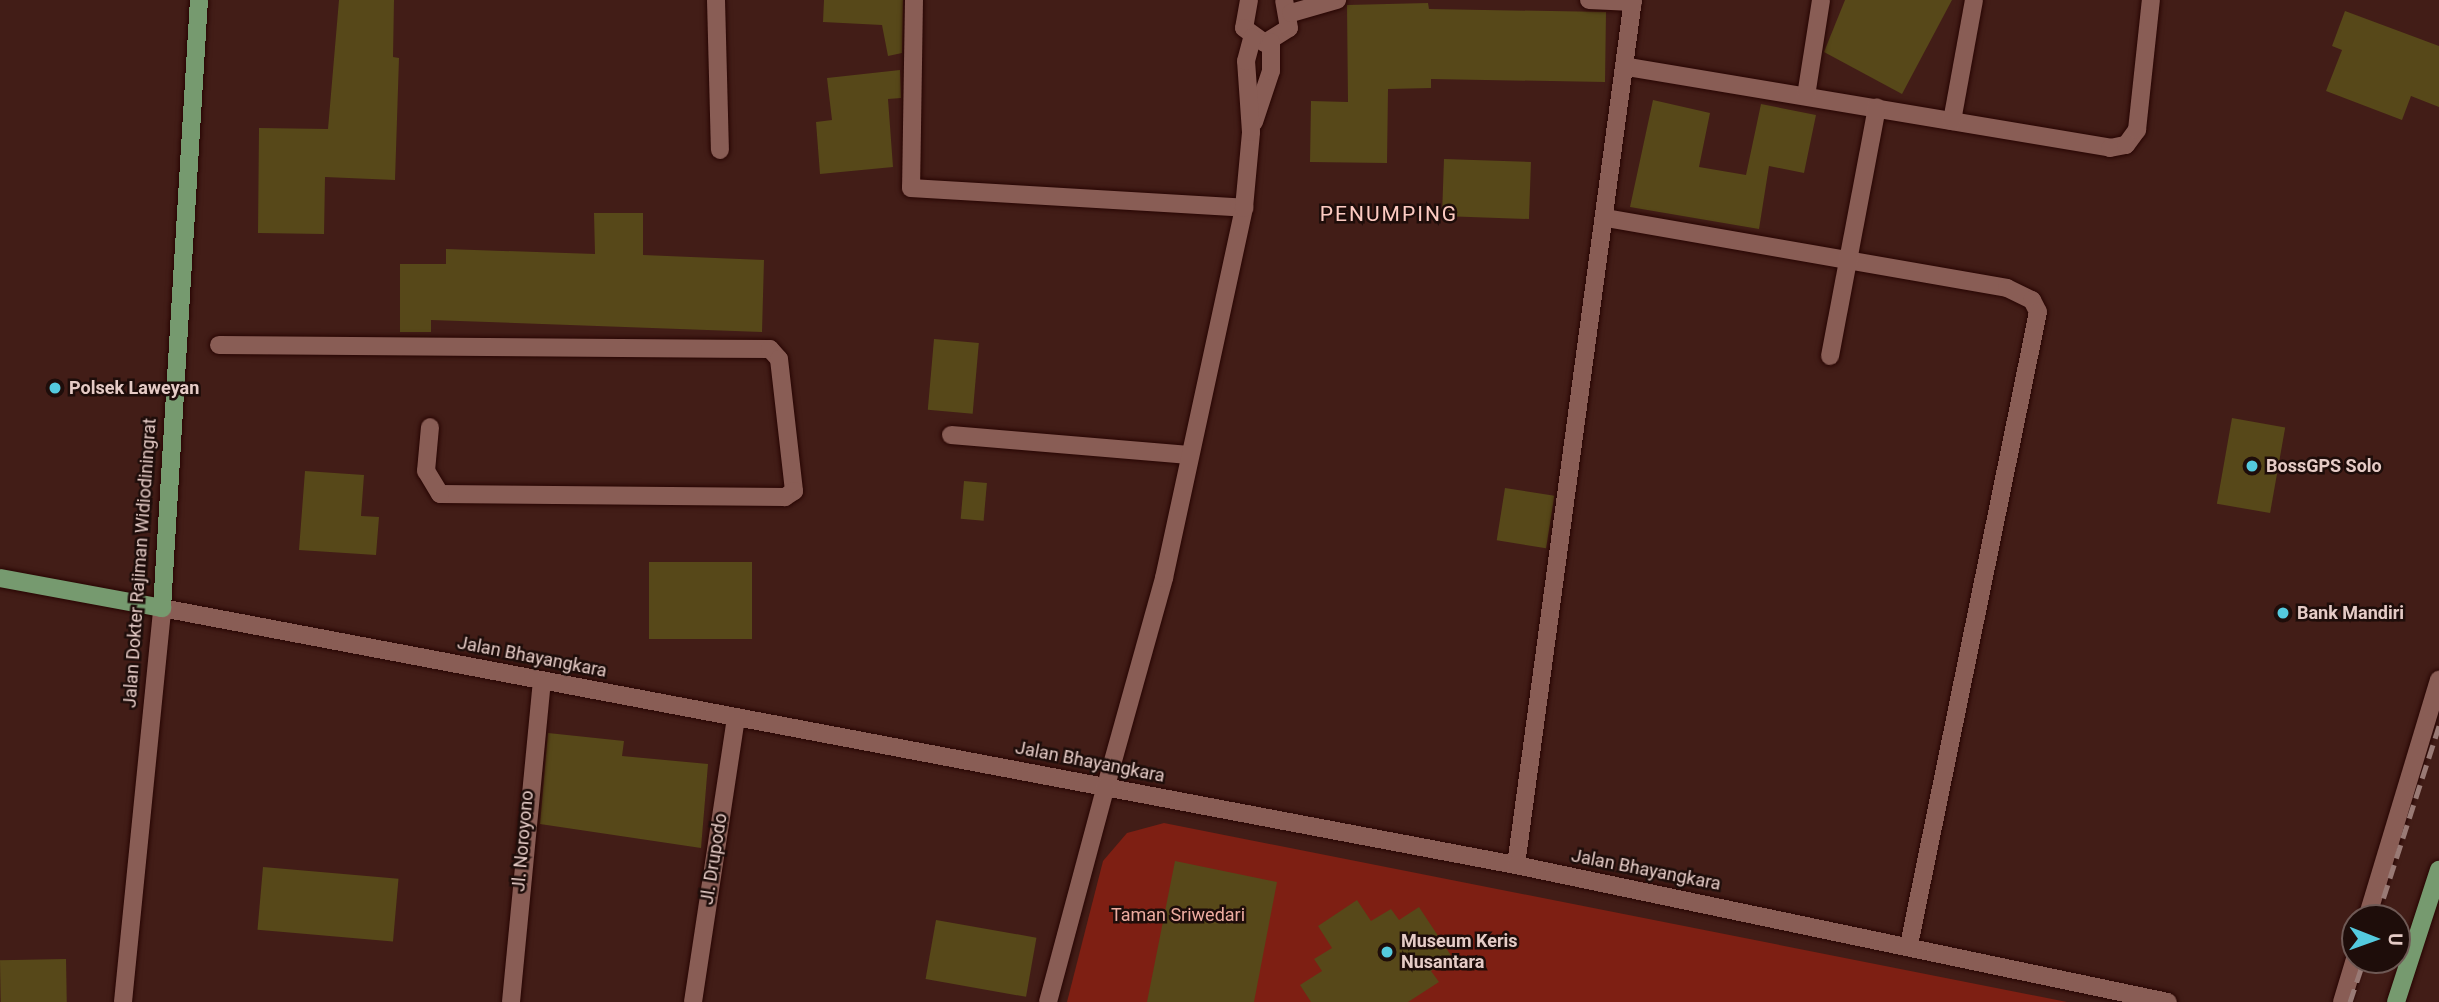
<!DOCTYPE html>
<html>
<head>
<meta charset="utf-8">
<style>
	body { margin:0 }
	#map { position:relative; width:2439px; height:1002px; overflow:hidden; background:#421d17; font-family:Roboto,sans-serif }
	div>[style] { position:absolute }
	.green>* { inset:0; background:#7e1f13 }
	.building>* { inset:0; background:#574819; transform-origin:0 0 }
	.roads { filter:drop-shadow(0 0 2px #270503) drop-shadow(0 0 2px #270503) }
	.minor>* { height:18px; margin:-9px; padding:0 9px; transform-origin:9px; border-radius:9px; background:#895d55 }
	.secondary>* { height:18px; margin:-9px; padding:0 9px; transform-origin:9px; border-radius:9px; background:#895d55 }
	.primary>* { height:18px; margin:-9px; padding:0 9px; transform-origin:9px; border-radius:9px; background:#769a6f }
	.rail>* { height:5px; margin-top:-2.5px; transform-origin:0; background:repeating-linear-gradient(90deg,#997a75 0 14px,transparent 0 21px) }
	.dots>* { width:19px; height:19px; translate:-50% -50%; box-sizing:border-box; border:4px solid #1e0d0a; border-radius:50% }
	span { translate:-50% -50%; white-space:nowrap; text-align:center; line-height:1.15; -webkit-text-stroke:5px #1e0d0a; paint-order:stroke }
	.poi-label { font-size:18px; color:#e5cbc6; font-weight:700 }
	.left { translate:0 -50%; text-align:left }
	.street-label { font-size:18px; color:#e5cbc6 }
	.park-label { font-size:18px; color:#edaca0 }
	.quarter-label { font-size:21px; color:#fdcbc2; letter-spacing:2px }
	.north { position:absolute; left:2341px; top:904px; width:70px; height:70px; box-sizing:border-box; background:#1e0d0a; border:2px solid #6e5955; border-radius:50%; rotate:91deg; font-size:19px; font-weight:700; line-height:28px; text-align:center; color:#e5cbc6 }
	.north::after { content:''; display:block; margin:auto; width:24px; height:32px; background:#54cade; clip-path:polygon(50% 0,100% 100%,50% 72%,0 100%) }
</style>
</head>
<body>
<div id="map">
	<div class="green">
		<div style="clip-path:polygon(1164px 823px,2067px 1002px,1067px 1002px,1103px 861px,1127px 833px)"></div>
	</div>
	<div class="building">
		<div style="clip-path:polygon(339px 0,394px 0,393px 57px,399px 58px,395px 180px,325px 177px,324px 234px,258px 233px,259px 128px,328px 129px)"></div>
		<div style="clip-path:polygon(824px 0,903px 0,902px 53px,888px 56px,882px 25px,823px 22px)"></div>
		<div style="clip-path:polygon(1845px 0,1952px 0,1902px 94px,1824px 52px)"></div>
		<div style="clip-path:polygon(1428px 3px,1429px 9px,1606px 12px,1605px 82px,1431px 79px,1431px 88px,1388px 89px,1387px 163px,1310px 162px,1311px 101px,1348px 102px,1347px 5px)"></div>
		<div style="clip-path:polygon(2345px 11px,2439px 46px,2439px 107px,2411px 96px,2402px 120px,2326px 91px,2342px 50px,2332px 46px)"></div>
		<div style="clip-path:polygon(900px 70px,901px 98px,888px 99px,893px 167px,820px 174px,816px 122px,832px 120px,827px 78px)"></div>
		<div style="clip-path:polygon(1653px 100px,1710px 113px,1699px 167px,1746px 175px,1761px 104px,1816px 115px,1804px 173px,1769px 166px,1759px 229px,1630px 207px)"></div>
		<div style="left:1444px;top:159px;width:87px;height:57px;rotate:2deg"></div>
		<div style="clip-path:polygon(594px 213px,643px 213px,643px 255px,764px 260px,762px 332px,431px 320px,431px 332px,400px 332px,400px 264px,446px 264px,446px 249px,595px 254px)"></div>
		<div style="left:934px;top:339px;width:45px;height:71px;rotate:5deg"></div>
		<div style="left:2232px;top:418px;width:54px;height:87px;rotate:10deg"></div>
		<div style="clip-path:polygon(305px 471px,364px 475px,361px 516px,379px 517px,376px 555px,299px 550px)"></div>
		<div style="left:964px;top:481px;width:23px;height:38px;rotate:5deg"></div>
		<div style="left:1505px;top:488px;width:50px;height:53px;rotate:9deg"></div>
		<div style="left:649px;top:562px;width:103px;height:77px"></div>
		<div style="clip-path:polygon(548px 733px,624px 741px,622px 756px,708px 764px,701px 848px,540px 824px)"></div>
		<div style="clip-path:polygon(1175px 861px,1277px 882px,1254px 1002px,1147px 1002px)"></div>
		<div style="left:263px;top:867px;width:136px;height:63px;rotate:5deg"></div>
		<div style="clip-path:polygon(1357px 900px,1371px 921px,1391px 909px,1399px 920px,1419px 907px,1452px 957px,1431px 971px,1439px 982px,1408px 1002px,1311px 1002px,1300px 985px,1322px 971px,1314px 959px,1332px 948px,1318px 926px)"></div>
		<div style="left:936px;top:920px;width:102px;height:60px;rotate:10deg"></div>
		<div style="left:66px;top:959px;width:43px;height:66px;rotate:89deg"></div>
	</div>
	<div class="roads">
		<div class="minor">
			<div style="left:716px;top:0;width:150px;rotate:88.5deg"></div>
			<div style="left:914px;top:0;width:188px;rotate:90.9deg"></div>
			<div style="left:911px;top:188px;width:334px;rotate:3.4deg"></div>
			<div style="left:1249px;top:0;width:28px;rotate:100deg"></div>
			<div style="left:1244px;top:28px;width:26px;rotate:36deg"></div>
			<div style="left:1265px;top:43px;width:28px;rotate:-32deg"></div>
			<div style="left:1289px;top:28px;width:28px;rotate:-100deg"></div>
			<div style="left:1589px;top:0;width:44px;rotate:2.6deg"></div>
			<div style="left:1291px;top:13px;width:48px;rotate:-15.8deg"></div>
			<div style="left:1628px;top:67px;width:489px;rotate:9.5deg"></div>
			<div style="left:2110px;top:148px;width:16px;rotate:-11deg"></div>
			<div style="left:2126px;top:145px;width:19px;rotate:-54deg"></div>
			<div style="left:2137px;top:130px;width:131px;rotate:-83.9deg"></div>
			<div style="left:1806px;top:96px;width:97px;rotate:-81.1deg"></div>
			<div style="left:1952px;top:121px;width:123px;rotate:-79.7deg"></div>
			<div style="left:1254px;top:122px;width:54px;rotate:-71.6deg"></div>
			<div style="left:1271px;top:71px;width:29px;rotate:-90deg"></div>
			<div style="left:1606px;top:218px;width:407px;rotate:9.9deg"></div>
			<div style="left:2007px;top:288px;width:28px;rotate:26deg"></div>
			<div style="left:2032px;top:300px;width:13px;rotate:63deg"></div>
			<div style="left:2038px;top:312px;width:646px;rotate:101.52deg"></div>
			<div style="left:219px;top:345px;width:551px;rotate:0.42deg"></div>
			<div style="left:770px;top:349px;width:13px;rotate:48deg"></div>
			<div style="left:779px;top:359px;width:133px;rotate:83.5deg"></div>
			<div style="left:794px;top:491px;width:11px;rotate:146deg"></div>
			<div style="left:785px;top:497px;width:345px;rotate:-179.5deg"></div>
			<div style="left:440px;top:494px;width:27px;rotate:-121deg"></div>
			<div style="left:426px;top:471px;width:44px;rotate:-84.8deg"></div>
			<div style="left:1830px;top:356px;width:253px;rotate:-79.3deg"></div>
			<div style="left:951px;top:435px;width:239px;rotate:4.8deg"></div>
			<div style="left:1106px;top:786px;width:216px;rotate:-74.4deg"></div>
			<div style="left:1164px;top:578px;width:379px;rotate:-77.8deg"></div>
			<div style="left:1244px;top:208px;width:76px;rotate:-84.7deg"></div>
			<div style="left:1251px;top:132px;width:71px;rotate:-94deg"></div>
			<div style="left:1246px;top:61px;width:24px;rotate:-75deg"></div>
			<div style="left:1516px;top:865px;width:873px;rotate:-82.3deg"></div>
			<div style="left:2367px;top:918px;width:249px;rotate:-73.2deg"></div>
			<div style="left:511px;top:1002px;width:322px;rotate:-84.5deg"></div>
			<div style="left:693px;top:1002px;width:288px;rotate:-81.4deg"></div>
			<div style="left:2342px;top:1002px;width:45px;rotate:-73.2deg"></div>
		</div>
		<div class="secondary">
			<div style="left:123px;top:1002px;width:396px;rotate:-84.3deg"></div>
			<div style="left:162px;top:608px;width:1378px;rotate:10.75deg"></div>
			<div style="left:1516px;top:865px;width:666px;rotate:11.87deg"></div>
			<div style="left:1048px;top:1002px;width:224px;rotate:-75deg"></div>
		</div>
		<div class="primary">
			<div style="left:0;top:578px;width:165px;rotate:10.5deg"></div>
			<div style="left:162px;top:608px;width:609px;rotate:-86.52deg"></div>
			<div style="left:2396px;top:1002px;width:139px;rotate:-72deg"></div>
		</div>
	</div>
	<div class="rail">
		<div style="left:2377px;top:918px;width:202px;rotate:-72.1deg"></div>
		<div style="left:2350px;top:1002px;width:44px;rotate:-71.6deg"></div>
	</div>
	<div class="dots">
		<div style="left:55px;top:388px;background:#54cade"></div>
		<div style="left:2252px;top:466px;background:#54cade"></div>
		<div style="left:2283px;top:613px;background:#54cade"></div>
		<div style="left:1387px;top:952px;background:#54cade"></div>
	</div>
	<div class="poi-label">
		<span class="left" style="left:69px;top:388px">Polsek Laweyan</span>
		<span class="left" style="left:2266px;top:466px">BossGPS Solo</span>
		<span class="left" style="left:2297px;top:613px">Bank Mandiri</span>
		<span class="left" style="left:1401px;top:952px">Museum Keris<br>Nusantara</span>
	</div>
	<div class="street-label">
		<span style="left:140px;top:563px;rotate:-86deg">Jalan Dokter Rajiman Widiodiningrat</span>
		<span style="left:532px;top:657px;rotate:11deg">Jalan Bhayangkara</span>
		<span style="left:1090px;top:762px;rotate:11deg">Jalan Bhayangkara</span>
		<span style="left:523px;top:841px;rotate:-85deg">Jl. Noroyono</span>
		<span style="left:714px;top:859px;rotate:-81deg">Jl. Drupodo</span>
		<span style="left:1646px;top:870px;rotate:11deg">Jalan Bhayangkara</span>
	</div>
	<div class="park-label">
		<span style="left:1178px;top:915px">Taman Sriwedari</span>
	</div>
	<div class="quarter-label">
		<span style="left:1389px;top:214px">PENUMPING</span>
	</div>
	<div class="north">U</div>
</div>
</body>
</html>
